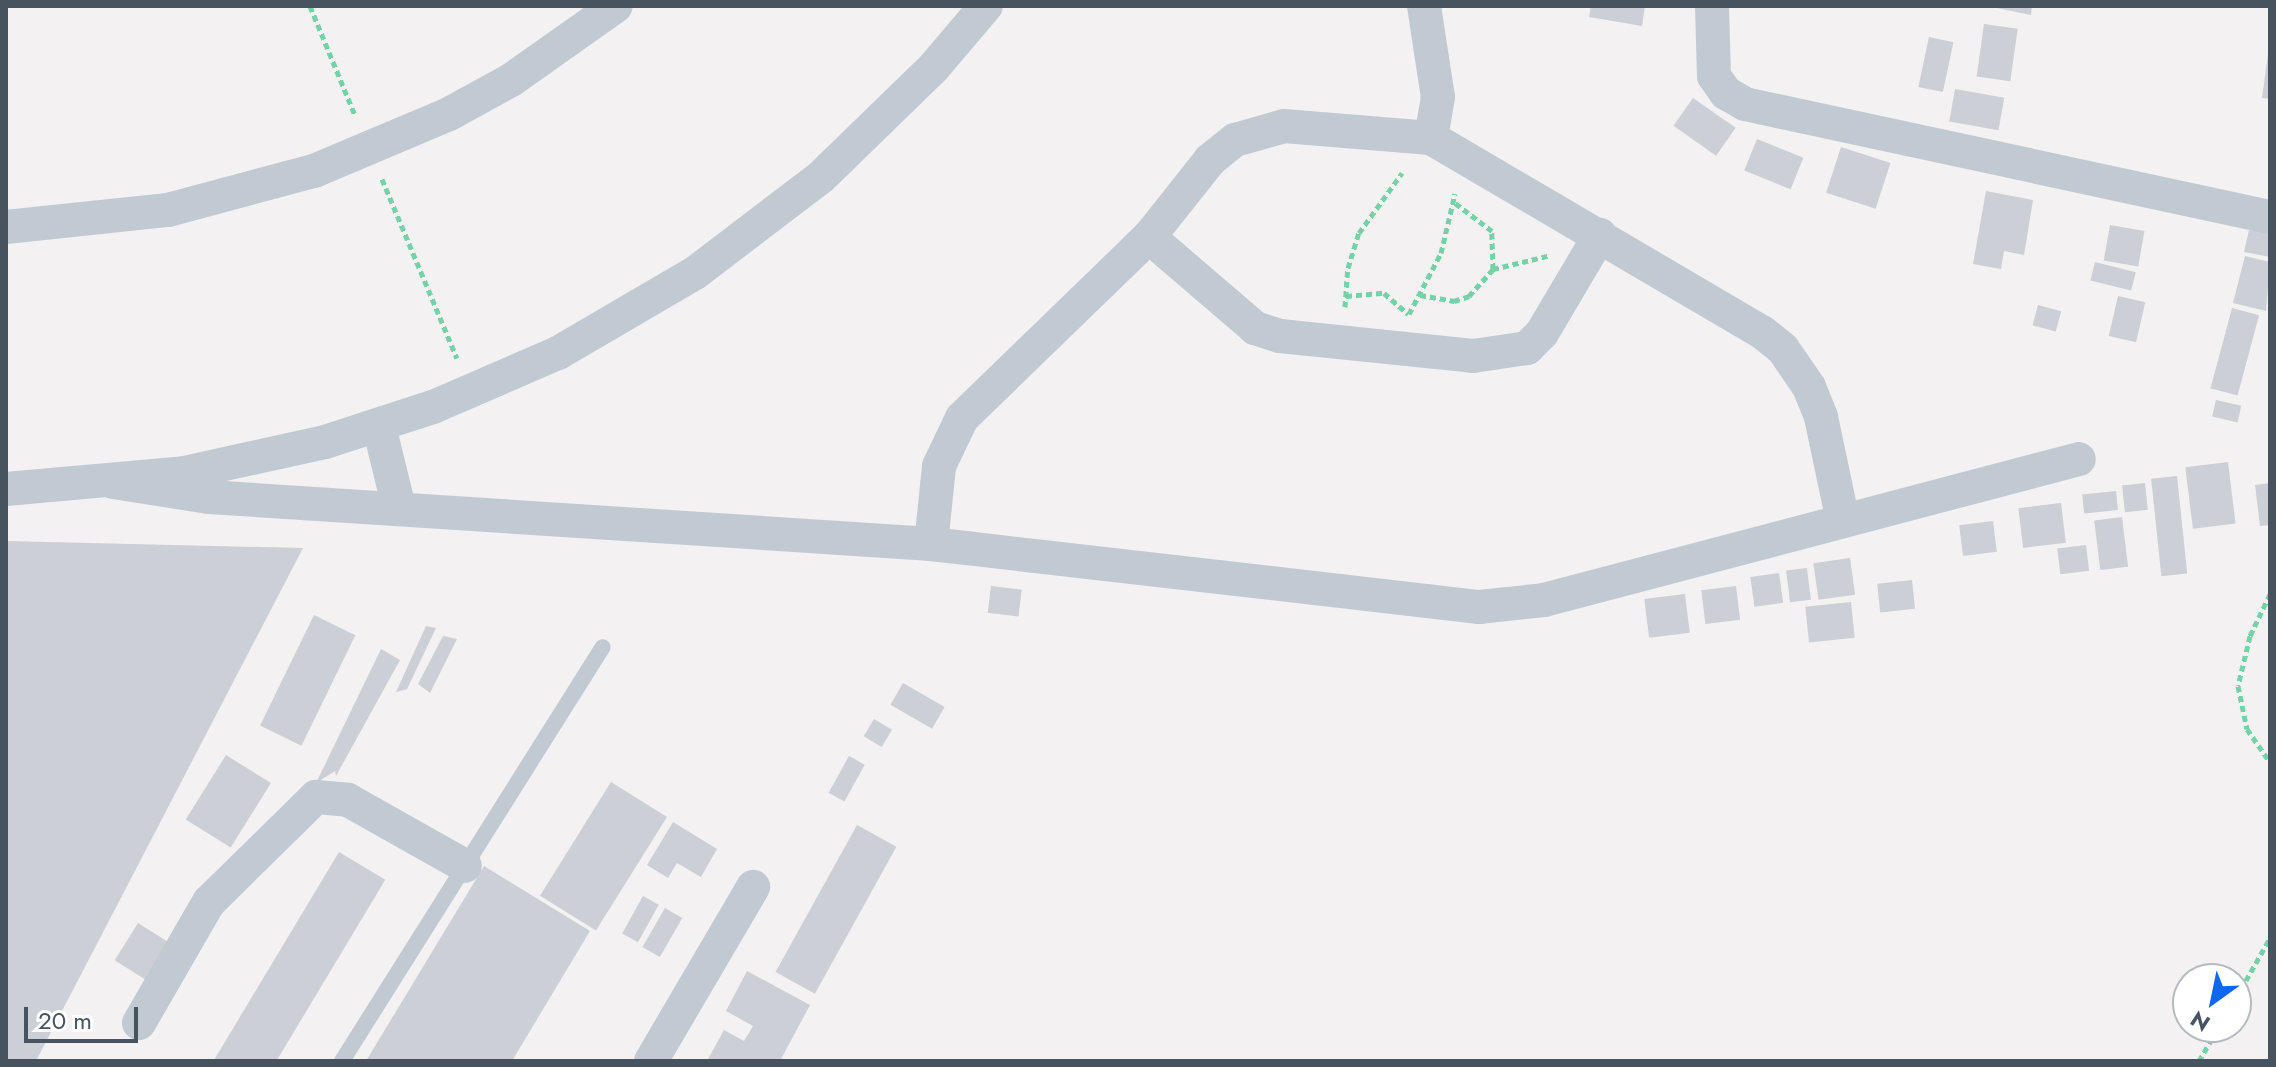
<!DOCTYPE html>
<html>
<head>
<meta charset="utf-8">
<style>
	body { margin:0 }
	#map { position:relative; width:2276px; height:1067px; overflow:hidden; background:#f3f1f1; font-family:Jost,sans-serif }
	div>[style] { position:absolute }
	.building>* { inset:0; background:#cccfd5; transform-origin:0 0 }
	.path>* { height:5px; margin-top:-2.5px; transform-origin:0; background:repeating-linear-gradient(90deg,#73d2a8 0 6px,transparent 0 10px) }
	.service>* { height:16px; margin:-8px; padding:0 8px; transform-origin:8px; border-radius:8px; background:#c1cad3 }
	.minor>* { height:34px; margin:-17px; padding:0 17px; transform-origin:17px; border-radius:17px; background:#c1cad3 }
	span { translate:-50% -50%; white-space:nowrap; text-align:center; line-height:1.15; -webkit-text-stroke:6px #fff; paint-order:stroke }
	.frame { position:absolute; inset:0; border:8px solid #47535f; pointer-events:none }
	.north { position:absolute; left:2172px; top:963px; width:80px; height:80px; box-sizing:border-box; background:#fff; border:2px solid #b5babf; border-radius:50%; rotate:213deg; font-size:22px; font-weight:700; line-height:32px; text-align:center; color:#47535f }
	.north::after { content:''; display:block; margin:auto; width:28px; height:36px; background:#0f67ef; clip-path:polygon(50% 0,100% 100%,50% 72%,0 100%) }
	.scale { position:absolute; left:24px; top:1007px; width:114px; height:36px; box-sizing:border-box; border:4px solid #47535f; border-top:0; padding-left:10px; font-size:24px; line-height:28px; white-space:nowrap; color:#47535f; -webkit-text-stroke:6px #fff; paint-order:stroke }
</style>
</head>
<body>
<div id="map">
	<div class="building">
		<div style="clip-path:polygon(1591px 6px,1645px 6px,1642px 26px,1589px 17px)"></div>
		<div style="clip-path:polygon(1987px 6px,2032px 6px,2031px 15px)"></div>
		<div style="left:1984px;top:24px;width:34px;height:53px;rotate:8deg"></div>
		<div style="left:1929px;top:37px;width:25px;height:51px;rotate:12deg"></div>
		<div style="clip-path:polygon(2268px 54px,2270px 54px,2270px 99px,2262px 98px)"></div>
		<div style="left:1955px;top:89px;width:50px;height:33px;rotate:10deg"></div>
		<div style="left:1693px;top:98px;width:52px;height:34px;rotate:35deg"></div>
		<div style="left:1757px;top:139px;width:50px;height:34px;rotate:22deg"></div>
		<div style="left:1841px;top:147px;width:52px;height:48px;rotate:18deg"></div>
		<div style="clip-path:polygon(1986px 191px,2033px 200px,2024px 255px,2004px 251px,2001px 269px,1973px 264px)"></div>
		<div style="left:2110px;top:225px;width:35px;height:36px;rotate:10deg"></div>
		<div style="clip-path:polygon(2249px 230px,2270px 233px,2270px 257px,2244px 252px)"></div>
		<div style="clip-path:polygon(2245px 256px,2270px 262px,2266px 311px,2233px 303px)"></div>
		<div style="left:2095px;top:262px;width:42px;height:19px;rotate:14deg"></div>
		<div style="left:2118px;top:296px;width:28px;height:41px;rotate:13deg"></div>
		<div style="left:2038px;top:305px;width:24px;height:21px;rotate:15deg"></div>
		<div style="left:2232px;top:308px;width:28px;height:83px;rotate:15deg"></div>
		<div style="left:2216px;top:400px;width:26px;height:17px;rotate:13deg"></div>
		<div style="left:2228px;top:462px;width:62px;height:43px;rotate:83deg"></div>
		<div style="left:2177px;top:476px;width:98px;height:26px;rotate:84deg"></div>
		<div style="left:2145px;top:483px;width:27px;height:23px;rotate:84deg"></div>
		<div style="clip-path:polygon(2270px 483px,2270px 525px,2260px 526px,2255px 485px)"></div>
		<div style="left:2116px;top:491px;width:19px;height:34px;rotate:84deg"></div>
		<div style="left:2061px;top:503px;width:40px;height:43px;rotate:83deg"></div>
		<div style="left:2122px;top:517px;width:50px;height:28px;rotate:83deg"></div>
		<div style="left:1993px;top:521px;width:31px;height:34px;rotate:83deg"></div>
		<div style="clip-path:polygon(6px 541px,303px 548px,36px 1061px,6px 1061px)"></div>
		<div style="left:2086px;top:545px;width:26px;height:29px;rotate:83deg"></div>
		<div style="left:1850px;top:558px;width:37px;height:37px;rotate:82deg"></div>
		<div style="left:1807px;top:568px;width:32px;height:21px;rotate:83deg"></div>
		<div style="left:1779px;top:573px;width:30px;height:29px;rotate:82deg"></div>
		<div style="left:1912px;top:580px;width:29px;height:35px;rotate:84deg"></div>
		<div style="left:991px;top:586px;width:31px;height:27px;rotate:7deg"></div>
		<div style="left:1736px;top:586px;width:34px;height:35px;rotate:83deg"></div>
		<div style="left:1685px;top:594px;width:39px;height:41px;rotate:83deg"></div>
		<div style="left:1851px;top:602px;width:36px;height:46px;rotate:84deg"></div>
		<div style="left:314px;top:615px;width:46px;height:123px;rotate:26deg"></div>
		<div style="clip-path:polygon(426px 626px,436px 628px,407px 689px,396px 692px)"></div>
		<div style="clip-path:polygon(443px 636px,457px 639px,430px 693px,418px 684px)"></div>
		<div style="clip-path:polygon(381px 649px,400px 660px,336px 776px,335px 771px,316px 783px)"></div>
		<div style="left:903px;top:683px;width:48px;height:25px;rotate:30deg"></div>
		<div style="left:874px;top:719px;width:21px;height:20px;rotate:31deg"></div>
		<div style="left:226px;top:755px;width:53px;height:76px;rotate:32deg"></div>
		<div style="left:849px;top:756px;width:18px;height:42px;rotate:29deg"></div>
		<div style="left:611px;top:782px;width:66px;height:134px;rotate:32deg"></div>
		<div style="clip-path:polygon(673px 822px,717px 849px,701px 877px,677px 863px,668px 878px,647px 865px)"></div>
		<div style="left:857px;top:825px;width:45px;height:168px;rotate:29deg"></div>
		<div style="left:339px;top:852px;width:54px;height:244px;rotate:31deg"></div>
		<div style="clip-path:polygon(484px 866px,590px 931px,512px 1061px,366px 1061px)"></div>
		<div style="left:643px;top:896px;width:18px;height:43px;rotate:29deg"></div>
		<div style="left:665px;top:908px;width:20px;height:45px;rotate:30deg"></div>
		<div style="left:138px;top:923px;width:38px;height:44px;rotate:32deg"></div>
		<div style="clip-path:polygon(747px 971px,810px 1005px,780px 1061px,707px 1061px,724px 1030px,744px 1041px,753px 1026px,726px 1011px)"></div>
	</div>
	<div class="path">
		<div style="left:310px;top:6px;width:118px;rotate:67.6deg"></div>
		<div style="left:382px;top:179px;width:194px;rotate:67.3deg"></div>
		<div style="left:1493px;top:269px;width:56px;rotate:-13.5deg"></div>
		<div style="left:1420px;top:295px;width:35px;rotate:10deg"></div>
		<div style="left:1454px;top:301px;width:16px;rotate:-18deg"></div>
		<div style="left:1469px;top:296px;width:36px;rotate:-48deg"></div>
		<div style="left:1493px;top:269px;width:38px;rotate:-92deg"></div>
		<div style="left:1492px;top:231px;width:48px;rotate:-142.7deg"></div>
		<div style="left:1346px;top:296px;width:38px;rotate:-5deg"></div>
		<div style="left:1384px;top:293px;width:32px;rotate:41deg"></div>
		<div style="left:1345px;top:307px;width:39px;rotate:-86deg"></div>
		<div style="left:1348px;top:268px;width:37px;rotate:-73deg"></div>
		<div style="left:1359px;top:233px;width:74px;rotate:-54.4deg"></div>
		<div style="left:1409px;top:314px;width:69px;rotate:-62.3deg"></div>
		<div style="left:1441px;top:253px;width:61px;rotate:-76.7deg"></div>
		<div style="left:2270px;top:594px;width:47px;rotate:115.5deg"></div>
		<div style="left:2250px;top:636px;width:51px;rotate:103.5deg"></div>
		<div style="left:2238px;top:686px;width:44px;rotate:78.2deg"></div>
		<div style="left:2247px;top:729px;width:40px;rotate:55.1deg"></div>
		<div style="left:2236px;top:998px;width:69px;rotate:-60.5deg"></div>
		<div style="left:2199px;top:1061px;width:39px;rotate:-60deg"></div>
	</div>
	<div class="service">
		<div style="left:342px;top:1061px;width:489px;rotate:-57.8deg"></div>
	</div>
	<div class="minor">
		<div style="left:1424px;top:6px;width:92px;rotate:81.3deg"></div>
		<div style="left:1438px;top:97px;width:42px;rotate:99.7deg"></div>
		<div style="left:1712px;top:6px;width:70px;rotate:88.4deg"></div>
		<div style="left:1714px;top:76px;width:21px;rotate:55deg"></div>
		<div style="left:1726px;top:93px;width:22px;rotate:30deg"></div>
		<div style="left:1745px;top:104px;width:537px;rotate:12.15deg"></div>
		<div style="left:6px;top:227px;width:163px;rotate:-6deg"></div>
		<div style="left:168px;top:210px;width:151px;rotate:-15deg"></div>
		<div style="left:314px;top:171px;width:147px;rotate:-22.9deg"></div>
		<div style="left:449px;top:114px;width:71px;rotate:-28.7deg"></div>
		<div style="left:511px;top:80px;width:128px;rotate:-35.2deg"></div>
		<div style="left:1149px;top:237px;width:140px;rotate:40.6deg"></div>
		<div style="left:1255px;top:328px;width:26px;rotate:18deg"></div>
		<div style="left:1280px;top:336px;width:194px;rotate:5.9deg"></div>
		<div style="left:1473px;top:356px;width:55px;rotate:-8.4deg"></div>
		<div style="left:1527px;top:348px;width:21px;rotate:-45deg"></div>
		<div style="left:1542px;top:333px;width:114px;rotate:-59.4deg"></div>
		<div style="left:379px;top:426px;width:84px;rotate:76.3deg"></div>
		<div style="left:113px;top:482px;width:97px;rotate:8.9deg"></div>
		<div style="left:209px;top:497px;width:724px;rotate:3.72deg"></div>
		<div style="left:931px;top:544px;width:552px;rotate:6.56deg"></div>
		<div style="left:1479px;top:607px;width:65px;rotate:-6.1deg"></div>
		<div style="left:1544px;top:600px;width:553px;rotate:-14.76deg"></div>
		<div style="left:6px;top:489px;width:179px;rotate:-5.1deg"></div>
		<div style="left:184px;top:473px;width:144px;rotate:-12.4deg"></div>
		<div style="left:325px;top:442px;width:114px;rotate:-18deg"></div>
		<div style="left:433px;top:407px;width:136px;rotate:-23.4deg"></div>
		<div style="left:558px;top:353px;width:159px;rotate:-30.3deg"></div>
		<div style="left:695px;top:273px;width:158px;rotate:-37.3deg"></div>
		<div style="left:821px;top:177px;width:158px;rotate:-44.2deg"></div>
		<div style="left:934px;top:67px;width:80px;rotate:-49.6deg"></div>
		<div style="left:931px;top:544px;width:78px;rotate:-84.1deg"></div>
		<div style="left:939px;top:466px;width:53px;rotate:-64.4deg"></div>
		<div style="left:962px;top:418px;width:260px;rotate:-44.1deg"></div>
		<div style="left:1149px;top:237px;width:98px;rotate:-51.6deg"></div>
		<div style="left:1210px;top:160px;width:32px;rotate:-39deg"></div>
		<div style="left:1235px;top:140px;width:51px;rotate:-15.9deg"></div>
		<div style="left:1284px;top:126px;width:147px;rotate:4.7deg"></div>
		<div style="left:1431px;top:138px;width:384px;rotate:30.4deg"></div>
		<div style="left:1762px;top:332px;width:27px;rotate:39deg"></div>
		<div style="left:1783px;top:349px;width:46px;rotate:55.6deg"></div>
		<div style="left:1809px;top:387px;width:32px;rotate:68deg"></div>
		<div style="left:1821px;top:417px;width:106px;rotate:78.1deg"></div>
		<div style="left:139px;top:1023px;width:140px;rotate:-60deg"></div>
		<div style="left:209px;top:902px;width:150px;rotate:-44.5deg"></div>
		<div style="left:316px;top:797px;width:32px;rotate:5deg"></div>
		<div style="left:348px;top:800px;width:134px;rotate:29.4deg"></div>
		<div style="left:651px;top:1061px;width:202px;rotate:-59.6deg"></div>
	</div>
	<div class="frame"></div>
	<div class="north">N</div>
	<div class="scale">20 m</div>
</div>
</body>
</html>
